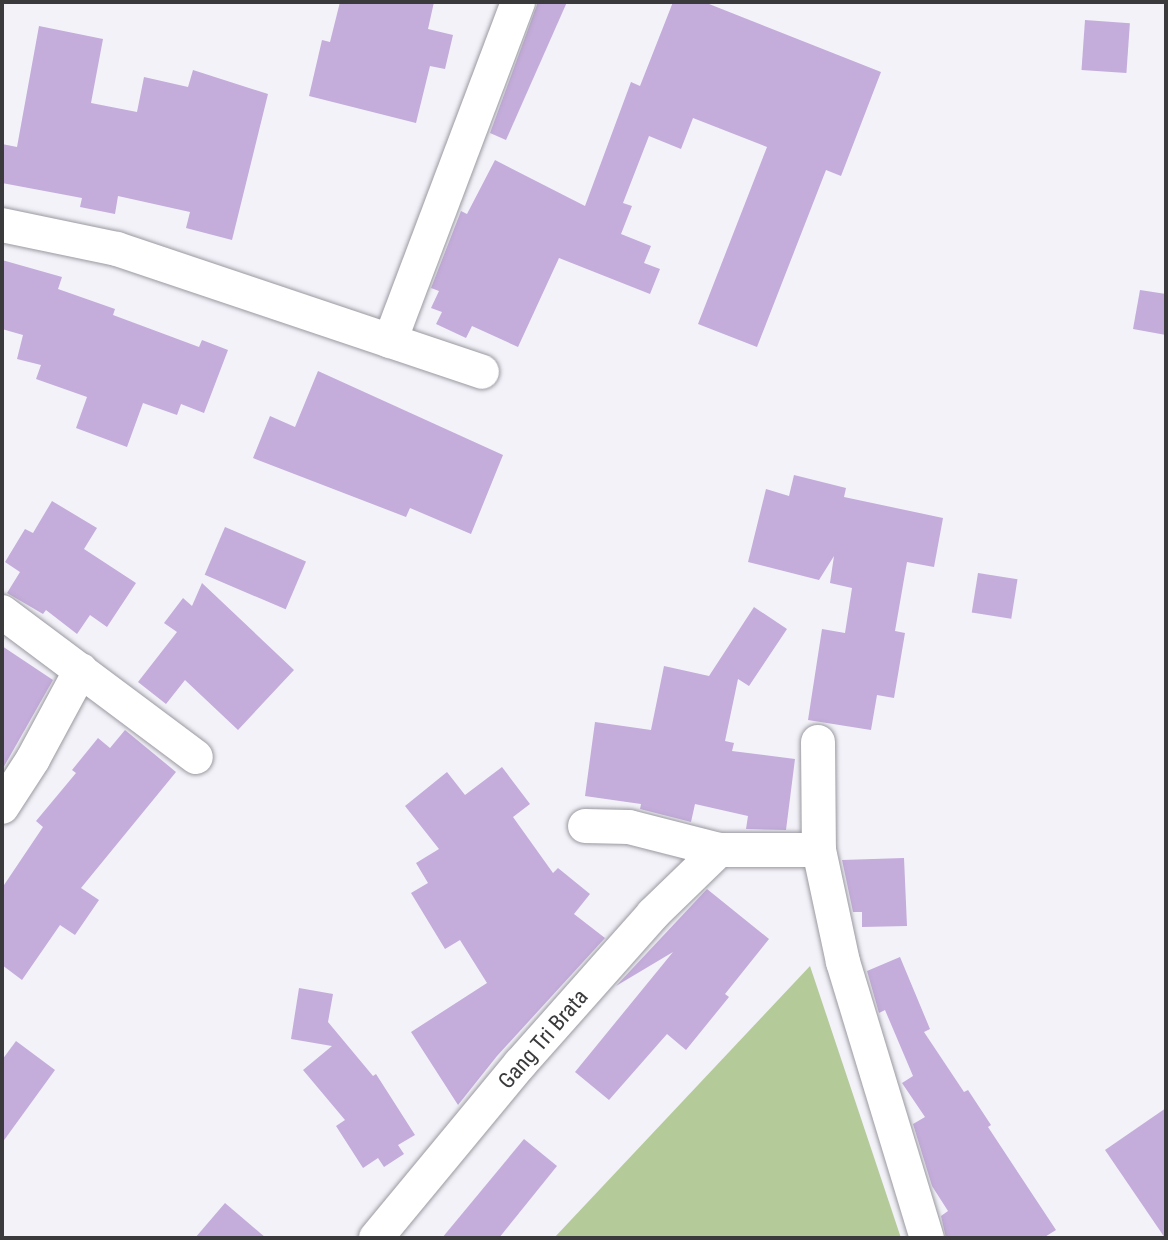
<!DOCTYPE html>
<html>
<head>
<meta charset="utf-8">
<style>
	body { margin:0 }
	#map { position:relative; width:1168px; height:1240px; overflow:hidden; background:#f3f2f9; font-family:"Roboto Condensed",sans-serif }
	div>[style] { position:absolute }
	.forest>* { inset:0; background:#b4ca99 }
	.building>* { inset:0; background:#c4acdb; transform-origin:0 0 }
	.roads { filter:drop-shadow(0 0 2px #9a99a0) drop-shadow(0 0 2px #9a99a0) }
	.street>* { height:34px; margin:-17px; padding:0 17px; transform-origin:17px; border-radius:17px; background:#fff }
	span { translate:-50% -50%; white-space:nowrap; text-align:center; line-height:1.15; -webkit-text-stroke:7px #fff; paint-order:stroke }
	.street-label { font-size:22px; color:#3a3a3d }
	.frame { position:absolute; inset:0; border:4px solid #3a3a3d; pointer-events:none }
</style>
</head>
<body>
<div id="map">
	<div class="forest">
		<div style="clip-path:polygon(810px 966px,901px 1238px,554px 1238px)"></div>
	</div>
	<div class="building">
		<div style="clip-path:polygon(340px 2px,434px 2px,428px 29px,453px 35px,445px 69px,430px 66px,416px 123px,309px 96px,322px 40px,330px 42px)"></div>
		<div style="clip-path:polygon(538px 2px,567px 2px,506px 140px,490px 133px)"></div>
		<div style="clip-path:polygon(673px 2px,704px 2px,881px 72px,841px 176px,826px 170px,757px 347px,698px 324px,767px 147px,693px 118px,681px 149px,649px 136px,623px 203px,632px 206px,621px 234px,651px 246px,644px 263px,660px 269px,650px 294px,559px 258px,518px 347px,472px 326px,466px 338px,436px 324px,442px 312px,431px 308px,439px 291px,431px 288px,461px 211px,467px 214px,495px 160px,585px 206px,631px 82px,640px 86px)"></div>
		<div style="left:1085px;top:20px;width:45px;height:50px;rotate:4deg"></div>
		<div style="clip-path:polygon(39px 26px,103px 39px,91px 103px,137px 112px,144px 77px,188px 87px,193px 70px,268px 94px,232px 240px,186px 228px,190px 212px,118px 196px,115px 214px,80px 207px,82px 198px,2px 183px,2px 144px,17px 147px)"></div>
		<div style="clip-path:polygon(2px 260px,62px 277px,58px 289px,115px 309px,113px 315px,199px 347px,202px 340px,228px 350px,204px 413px,181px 404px,177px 415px,143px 403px,127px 447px,76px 428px,87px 397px,36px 379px,41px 365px,17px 359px,23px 335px,2px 329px)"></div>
		<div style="clip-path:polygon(1140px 290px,1166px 294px,1166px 335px,1133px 329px)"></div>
		<div style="clip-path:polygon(318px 371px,503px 455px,471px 534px,410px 508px,406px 517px,253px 458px,270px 416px,295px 427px)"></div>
		<div style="clip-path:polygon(794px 475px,846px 488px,844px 497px,943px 518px,934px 567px,907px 562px,895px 631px,905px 633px,894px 698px,877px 695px,871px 730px,808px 720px,822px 629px,845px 633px,852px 588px,830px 583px,834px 556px,819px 580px,748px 562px,766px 489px,789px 496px)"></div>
		<div style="clip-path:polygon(52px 501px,97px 528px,84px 549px,136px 583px,107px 627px,90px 615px,77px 634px,46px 610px,43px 614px,7px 593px,20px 572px,5px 562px,25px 529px,33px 533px)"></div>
		<div style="left:225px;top:527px;width:88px;height:52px;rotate:23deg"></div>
		<div style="left:978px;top:573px;width:40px;height:40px;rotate:9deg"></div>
		<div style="clip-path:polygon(202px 583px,294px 670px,238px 730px,185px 680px,166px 704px,138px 682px,177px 632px,164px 623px,183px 598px,192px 606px)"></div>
		<div style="clip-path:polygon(754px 607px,787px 629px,749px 686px,738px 679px,725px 741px,734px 743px,732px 751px,795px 759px,786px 830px,746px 829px,748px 816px,695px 804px,691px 822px,640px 809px,641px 804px,585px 796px,595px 722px,651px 730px,664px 666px,709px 676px)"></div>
		<div style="clip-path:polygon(2px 646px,53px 680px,2px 770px)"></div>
		<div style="clip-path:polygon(125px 730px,176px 772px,81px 888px,99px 900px,75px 935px,60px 925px,22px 980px,2px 965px,2px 888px,43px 827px,36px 821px,76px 773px,72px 770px,98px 738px,110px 748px)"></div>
		<div style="clip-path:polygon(502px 767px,530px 804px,513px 817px,553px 873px,558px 868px,590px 894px,574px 914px,605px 938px,497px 1056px,458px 1105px,411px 1032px,487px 983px,460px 940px,445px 949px,411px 893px,428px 883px,416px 863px,439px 849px,405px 806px,447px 772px,465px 795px)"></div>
		<div style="clip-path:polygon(904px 858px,907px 926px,862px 927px,862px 912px,853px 912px,842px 860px)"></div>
		<div style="clip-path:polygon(707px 889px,769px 939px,725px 994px,729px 997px,686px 1050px,667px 1034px,609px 1100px,575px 1072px,673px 952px,616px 986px)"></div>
		<div style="clip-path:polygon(900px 957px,930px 1029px,924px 1032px,964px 1092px,968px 1090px,991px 1125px,988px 1127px,1056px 1230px,1043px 1238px,946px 1238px,941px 1216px,948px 1211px,932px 1186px,913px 1124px,925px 1117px,902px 1083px,913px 1076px,885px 1010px,879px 1013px,867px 971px)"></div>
		<div style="clip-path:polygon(299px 988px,333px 994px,328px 1022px,373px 1076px,376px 1074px,415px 1135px,398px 1145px,404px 1154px,384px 1167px,378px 1158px,363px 1168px,336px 1126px,345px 1120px,303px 1070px,332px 1046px,291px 1039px)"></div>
		<div style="clip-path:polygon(16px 1041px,55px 1070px,2px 1143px,2px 1060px)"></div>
		<div style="clip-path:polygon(1166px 1108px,1166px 1238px,1165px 1238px,1105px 1150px)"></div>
		<div style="clip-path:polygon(524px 1139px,557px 1166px,499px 1238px,442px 1238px)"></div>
		<div style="clip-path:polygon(225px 1203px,266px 1238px,195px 1238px)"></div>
	</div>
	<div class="roads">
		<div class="street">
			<div style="left:2px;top:225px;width:117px;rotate:11.8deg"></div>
			<div style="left:117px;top:249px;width:385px;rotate:18.6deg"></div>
			<div style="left:390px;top:341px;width:362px;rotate:-69.3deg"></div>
			<div style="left:2px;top:612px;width:242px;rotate:36.8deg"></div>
			<div style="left:818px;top:742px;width:108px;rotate:89.5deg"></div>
			<div style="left:819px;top:850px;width:115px;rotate:77.9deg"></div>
			<div style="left:843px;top:962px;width:288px;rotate:73.1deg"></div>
			<div style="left:2px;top:807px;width:57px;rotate:-57.1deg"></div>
			<div style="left:33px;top:759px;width:101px;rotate:-61.7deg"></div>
			<div style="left:585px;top:826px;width:44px;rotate:1.3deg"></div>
			<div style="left:629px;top:827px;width:93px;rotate:14.3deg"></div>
			<div style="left:719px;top:850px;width:100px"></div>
			<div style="left:376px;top:1238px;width:226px;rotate:-50.4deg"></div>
			<div style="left:520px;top:1064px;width:200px;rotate:-48.4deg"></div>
			<div style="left:653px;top:914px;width:92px;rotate:-44.1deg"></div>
		</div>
	</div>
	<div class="street-label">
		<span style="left:543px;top:1039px;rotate:-49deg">Gang Tri Brata</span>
	</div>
	<div class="frame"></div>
</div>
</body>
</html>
